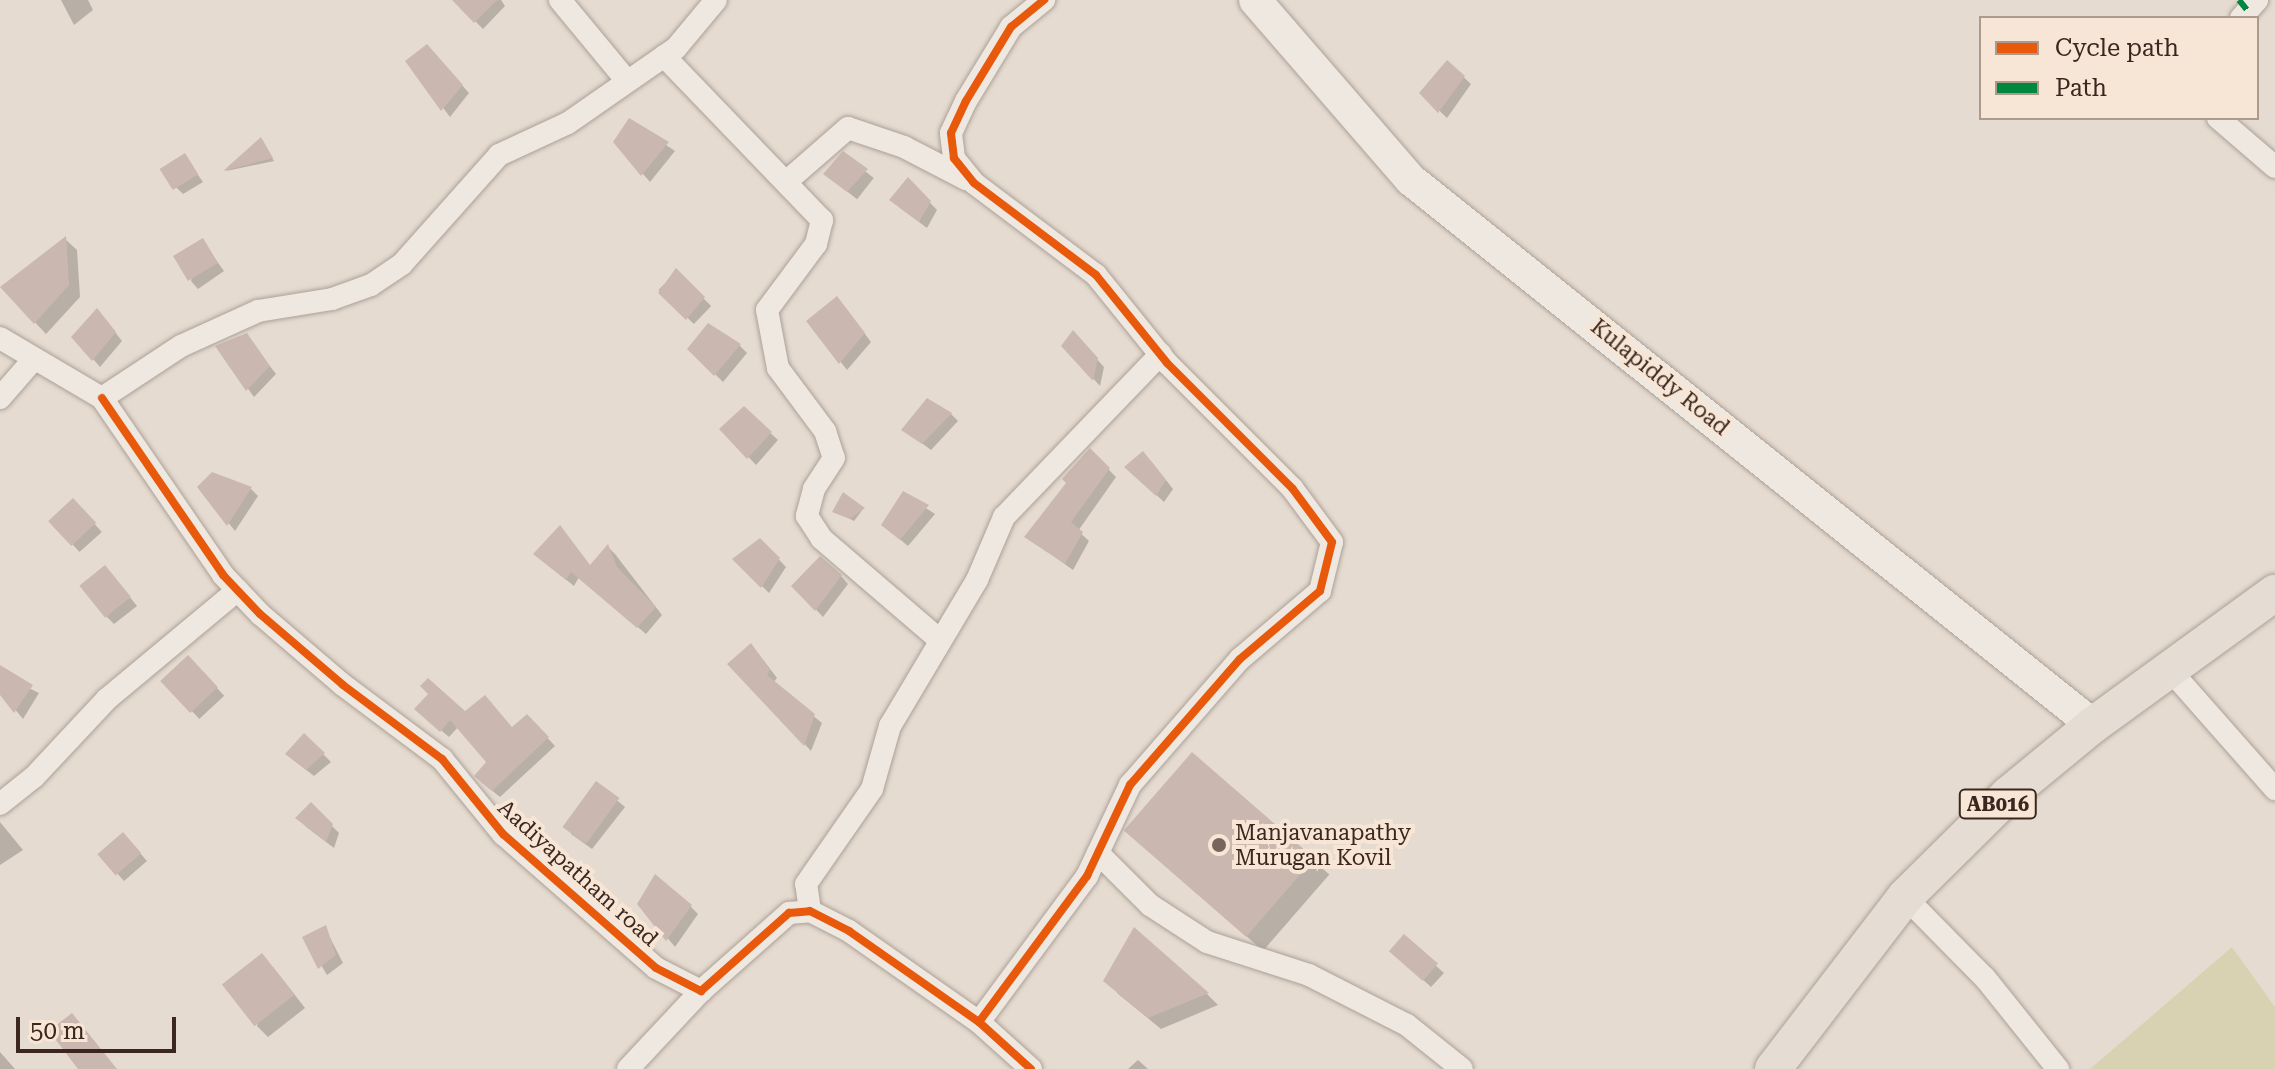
<!DOCTYPE html>
<html>
<head>
<meta charset="utf-8">
<style>
	body { margin:0 }
	#map { position:relative; width:2275px; height:1069px; overflow:hidden; background:#e6dbd0; font-family:"Roboto Serif",serif }
	div>[style] { position:absolute }
	.green>* { inset:0; background:#d9d2b2 }
	.shadow>* { inset:0; background:#0003; transform-origin:0 0 }
	.building>* { inset:0; background:#cab8b0; transform-origin:0 0 }
	.roads { filter:drop-shadow(0 0 2px #aca198) drop-shadow(0 0 2px #aca198) }
	.minor>* { height:22px; margin:-11px; padding:0 11px; transform-origin:11px; border-radius:11px; background:#eee8e1 }
	.secondary>* { height:32px; margin:-16px; padding:0 16px; transform-origin:16px; border-radius:16px; background:#eee8e1 }
	.primary>* { height:36px; margin:-18px; padding:0 18px; transform-origin:18px; border-radius:18px; background:#e5dcd3 }
	.quiet>* { height:6px; margin-top:-3px; transform-origin:0; background:repeating-linear-gradient(90deg,#00873e 0 12px,transparent 0 18px) }
	.cycleway>* { height:8px; margin:-4px; padding:0 4px; transform-origin:4px; border-radius:4px; background:#e8590c }
	.dots>* { width:22px; height:22px; translate:-50% -50%; box-sizing:border-box; border:4px solid #f7e6d5; border-radius:50% }
	span { translate:-50% -50%; white-space:nowrap; text-align:center; line-height:1.15; -webkit-text-stroke:8px #f7e6d5; paint-order:stroke }
	.shield-label span { padding:2px 6px; background:#f7e6d5; border:2px solid; border-radius:6px; -webkit-text-stroke-width:0 }
	.shield-label { font-size:20px; color:#3b271f; font-weight:700 }
	.street-label { font-size:22px; color:#3b271f }
	.poi-label { font-size:22px; color:#3b271f }
	.left { translate:0 -50%; text-align:left }
	.legend { position:absolute; left:1979px; top:16px; width:280px; height:104px; box-sizing:border-box; background:#f7e6d5; border:2px solid #ac9a8c; margin:0; padding:10px 14px; list-style:none; font-size:24px; color:#3b271f }
	.legend li { display:flex; align-items:center; gap:16px; height:40px }
	.legend b { width:40px; border:2px solid #ac9a8c }
	.scale { position:absolute; left:16px; top:1017px; width:160px; height:36px; box-sizing:border-box; border:4px solid #3b271f; border-top:0; padding-left:10px; font-size:24px; line-height:28px; white-space:nowrap; color:#3b271f; -webkit-text-stroke:6px #f7e6d5; paint-order:stroke }
</style>
</head>
<body>
<div id="map">
	<div class="green">
		<div style="clip-path:polygon(2232px 947px,2275px 1007px,2275px 1069px,2090px 1069px)"></div>
	</div>
	<div class="shadow">
		<div style="clip-path:polygon(61px 0,88px 0,93px 10px,74px 25px)"></div>
		<div style="clip-path:polygon(501px 0,505px 6px,483px 29px,456px 2px)"></div>
		<div style="clip-path:polygon(434px 54px,469px 93px,450px 117px,408px 61px)"></div>
		<div style="clip-path:polygon(1448px 63px,1471px 84px,1447px 118px,1421px 93px)"></div>
		<div style="clip-path:polygon(630px 121px,675px 151px,650px 182px,615px 142px)"></div>
		<div style="clip-path:polygon(261px 139px,274px 161px,226px 171px)"></div>
		<div style="left:843px;top:154px;width:39px;height:27px;rotate:38deg"></div>
		<div style="clip-path:polygon(184px 155px,203px 182px,183px 194px,176px 187px)"></div>
		<div style="clip-path:polygon(908px 180px,937px 210px,927px 228px,899px 207px)"></div>
		<div style="clip-path:polygon(65px 239px,77px 250px,80px 297px,46px 334px,2px 287px)"></div>
		<div style="clip-path:polygon(202px 241px,224px 271px,198px 289px,191px 281px)"></div>
		<div style="left:676px;top:272px;width:49px;height:25px;rotate:44deg"></div>
		<div style="clip-path:polygon(844px 306px,871px 342px,847px 370px,809px 322px)"></div>
		<div style="clip-path:polygon(104px 318px,122px 341px,100px 367px,74px 337px)"></div>
		<div style="clip-path:polygon(1073px 333px,1104px 367px,1100px 386px,1064px 346px)"></div>
		<div style="clip-path:polygon(246px 335px,276px 374px,254px 397px,218px 347px)"></div>
		<div style="clip-path:polygon(739px 345px,747px 353px,723px 382px,690px 349px)"></div>
		<div style="clip-path:polygon(744px 409px,778px 440px,756px 465px,722px 429px)"></div>
		<div style="clip-path:polygon(951px 414px,958px 421px,931px 450px,903px 429px)"></div>
		<div style="clip-path:polygon(1090px 451px,1116px 477px,1078px 531px,1089px 541px,1073px 570px,1027px 537px)"></div>
		<div style="clip-path:polygon(1151px 461px,1173px 489px,1164px 502px,1134px 474px)"></div>
		<div style="clip-path:polygon(200px 487px,251px 489px,258px 496px,235px 531px)"></div>
		<div style="clip-path:polygon(904px 494px,935px 514px,908px 546px,891px 532px)"></div>
		<div style="left:73px;top:500px;width:43px;height:30px;rotate:48deg"></div>
		<div style="clip-path:polygon(863px 509px,854px 521px,835px 511px)"></div>
		<div style="clip-path:polygon(561px 528px,591px 567px,608px 547px,615px 554px,662px 615px,646px 634px,579px 577px,574px 586px,543px 561px)"></div>
		<div style="clip-path:polygon(760px 540px,786px 567px,769px 593px,735px 559px)"></div>
		<div style="clip-path:polygon(112px 575px,137px 606px,114px 624px,107px 617px)"></div>
		<div style="clip-path:polygon(841px 576px,848px 584px,823px 617px,794px 586px)"></div>
		<div style="clip-path:polygon(758px 653px,777px 678px,773px 683px,822px 723px,811px 751px,730px 664px)"></div>
		<div style="left:188px;top:657px;width:53px;height:34px;rotate:47deg"></div>
		<div style="clip-path:polygon(0 674px,39px 693px,23px 719px,0 691px)"></div>
		<div style="clip-path:polygon(465px 714px,513px 729px,527px 716px,555px 746px,500px 797px,481px 782px,489px 762px,458px 727px,449px 737px,424px 716px)"></div>
		<div style="clip-path:polygon(304px 735px,331px 762px,314px 776px,295px 761px)"></div>
		<div style="left:1192px;top:755px;width:182px;height:101px;rotate:41deg"></div>
		<div style="clip-path:polygon(597px 784px,625px 807px,592px 849px,571px 834px)"></div>
		<div style="clip-path:polygon(311px 805px,339px 833px,334px 848px,305px 826px)"></div>
		<div style="clip-path:polygon(0 822px,23px 850px,0 865px)"></div>
		<div style="clip-path:polygon(130px 842px,147px 861px,124px 881px,100px 854px)"></div>
		<div style="clip-path:polygon(639px 904px,690px 906px,698px 914px,675px 947px)"></div>
		<div style="clip-path:polygon(325px 928px,343px 963px,327px 975px,305px 938px)"></div>
		<div style="clip-path:polygon(1135px 930px,1207px 994px,1218px 1005px,1161px 1029px,1117px 993px)"></div>
		<div style="clip-path:polygon(1404px 937px,1444px 973px,1431px 987px,1399px 958px)"></div>
		<div style="clip-path:polygon(273px 967px,305px 1008px,268px 1037px,257px 1026px)"></div>
		<div style="clip-path:polygon(0 1052px,15px 1069px,0 1069px)"></div>
		<div style="clip-path:polygon(1138px 1060px,1148px 1069px,1128px 1069px)"></div>
	</div>
	<div class="building">
		<div style="clip-path:polygon(452px 0,497px 0,474px 23px)"></div>
		<div style="clip-path:polygon(427px 44px,463px 85px,441px 111px,405px 61px)"></div>
		<div style="clip-path:polygon(1447px 60px,1465px 76px,1438px 113px,1419px 93px)"></div>
		<div style="clip-path:polygon(629px 118px,669px 142px,641px 176px,613px 142px)"></div>
		<div style="clip-path:polygon(261px 137px,273px 158px,223px 171px)"></div>
		<div style="clip-path:polygon(843px 151px,868px 169px,847px 192px,823px 174px)"></div>
		<div style="left:185px;top:153px;width:25px;height:30px;rotate:58deg"></div>
		<div style="clip-path:polygon(908px 177px,931px 201px,919px 222px,889px 200px)"></div>
		<div style="clip-path:polygon(66px 236px,69px 285px,34px 324px,0 287px)"></div>
		<div style="left:203px;top:238px;width:29px;height:35px;rotate:59deg"></div>
		<div style="clip-path:polygon(676px 268px,705px 297px,686px 320px,658px 293px)"></div>
		<div style="clip-path:polygon(837px 296px,865px 333px,839px 364px,806px 321px)"></div>
		<div style="clip-path:polygon(97px 308px,116px 332px,92px 361px,71px 337px)"></div>
		<div style="clip-path:polygon(708px 323px,741px 344px,714px 376px,687px 349px)"></div>
		<div style="clip-path:polygon(1073px 330px,1098px 358px,1093px 381px,1061px 346px)"></div>
		<div style="clip-path:polygon(247px 333px,270px 366px,246px 391px,215px 346px)"></div>
		<div style="clip-path:polygon(927px 398px,952px 413px,922px 444px,901px 430px)"></div>
		<div style="clip-path:polygon(744px 406px,772px 432px,747px 459px,719px 429px)"></div>
		<div style="clip-path:polygon(1090px 448px,1110px 468px,1071px 522px,1083px 532px,1065px 564px,1024px 537px,1066px 483px,1062px 479px)"></div>
		<div style="clip-path:polygon(1143px 451px,1166px 480px,1156px 496px,1124px 467px)"></div>
		<div style="clip-path:polygon(212px 472px,252px 487px,227px 526px,197px 487px)"></div>
		<div style="clip-path:polygon(903px 491px,929px 505px,900px 540px,881px 525px)"></div>
		<div style="clip-path:polygon(843px 492px,865px 508px,850px 519px,832px 512px)"></div>
		<div style="left:73px;top:498px;width:34px;height:34px;rotate:47deg"></div>
		<div style="clip-path:polygon(560px 525px,590px 565px,608px 544px,617px 567px,656px 607px,637px 628px,571px 572px,566px 580px,533px 554px)"></div>
		<div style="clip-path:polygon(760px 538px,780px 558px,761px 588px,732px 559px)"></div>
		<div style="clip-path:polygon(820px 556px,842px 575px,815px 611px,791px 586px)"></div>
		<div style="left:105px;top:565px;width:41px;height:33px;rotate:51deg"></div>
		<div style="clip-path:polygon(751px 643px,770px 670px,767px 675px,815px 714px,804px 746px,727px 664px)"></div>
		<div style="left:188px;top:655px;width:44px;height:38px;rotate:47deg"></div>
		<div style="clip-path:polygon(0 665px,33px 685px,14px 713px,0 695px)"></div>
		<div style="clip-path:polygon(428px 678px,465px 711px,485px 695px,512px 727px,527px 714px,549px 737px,492px 791px,474px 776px,486px 762px,450px 720px,440px 732px,414px 709px,428px 694px,420px 686px)"></div>
		<div style="clip-path:polygon(304px 733px,325px 753px,306px 770px,285px 754px)"></div>
		<div style="left:1192px;top:752px;width:162px;height:104px;rotate:41deg"></div>
		<div style="left:596px;top:781px;width:29px;height:57px;rotate:36deg"></div>
		<div style="clip-path:polygon(311px 802px,333px 824px,326px 842px,295px 818px)"></div>
		<div style="left:123px;top:832px;width:28px;height:34px;rotate:49deg"></div>
		<div style="clip-path:polygon(655px 874px,692px 905px,666px 941px,637px 904px)"></div>
		<div style="clip-path:polygon(326px 925px,336px 955px,318px 969px,302px 937px)"></div>
		<div style="clip-path:polygon(1134px 927px,1209px 993px,1148px 1018px,1103px 981px)"></div>
		<div style="left:1404px;top:934px;width:45px;height:23px;rotate:41deg"></div>
		<div style="left:262px;top:953px;width:53px;height:51px;rotate:52deg"></div>
		<div style="clip-path:polygon(72px 1013px,117px 1069px,78px 1069px,49px 1031px)"></div>
	</div>
	<div class="roads">
		<div class="minor">
			<div style="left:560px;top:0;width:105px;rotate:50.4deg"></div>
			<div style="left:2241px;top:18px;width:24px;rotate:-48deg"></div>
			<div style="left:664px;top:56px;width:228px;rotate:46.1deg"></div>
			<div style="left:822px;top:220px;width:25px;rotate:104deg"></div>
			<div style="left:816px;top:244px;width:82px;rotate:126.6deg"></div>
			<div style="left:767px;top:310px;width:59px;rotate:79.3deg"></div>
			<div style="left:778px;top:368px;width:79px;rotate:53.3deg"></div>
			<div style="left:825px;top:431px;width:28px;rotate:72deg"></div>
			<div style="left:834px;top:458px;width:37px;rotate:123deg"></div>
			<div style="left:814px;top:489px;width:28px;rotate:105deg"></div>
			<div style="left:807px;top:516px;width:27px;rotate:57deg"></div>
			<div style="left:822px;top:539px;width:155px;rotate:40.6deg"></div>
			<div style="left:2218px;top:118px;width:75px;rotate:40.7deg"></div>
			<div style="left:786px;top:182px;width:82px;rotate:-41.1deg"></div>
			<div style="left:848px;top:128px;width:59px;rotate:18.7deg"></div>
			<div style="left:904px;top:147px;width:70px;rotate:27.3deg"></div>
			<div style="left:0;top:338px;width:118px;rotate:30.5deg"></div>
			<div style="left:102px;top:398px;width:95px;rotate:-33.4deg"></div>
			<div style="left:181px;top:346px;width:85px;rotate:-24.4deg"></div>
			<div style="left:258px;top:311px;width:75px;rotate:-9.2deg"></div>
			<div style="left:332px;top:299px;width:41px;rotate:-19.7deg"></div>
			<div style="left:371px;top:285px;width:37px;rotate:-34deg"></div>
			<div style="left:402px;top:264px;width:146px;rotate:-48.3deg"></div>
			<div style="left:499px;top:155px;width:76px;rotate:-24.9deg"></div>
			<div style="left:568px;top:123px;width:131px;rotate:-34.8deg"></div>
			<div style="left:676px;top:48px;width:62px;rotate:-50.2deg"></div>
			<div style="left:0;top:398px;width:50px;rotate:-49deg"></div>
			<div style="left:102px;top:398px;width:214px;rotate:55.6deg"></div>
			<div style="left:223px;top:575px;width:54px;rotate:46.5deg"></div>
			<div style="left:260px;top:614px;width:109px;rotate:40.5deg"></div>
			<div style="left:343px;top:685px;width:124px;rotate:36.8deg"></div>
			<div style="left:442px;top:759px;width:97px;rotate:50.9deg"></div>
			<div style="left:503px;top:834px;width:203px;rotate:41.2deg"></div>
			<div style="left:656px;top:968px;width:51px;rotate:27.1deg"></div>
			<div style="left:701px;top:991px;width:118px;rotate:-41.6deg"></div>
			<div style="left:789px;top:913px;width:21px;rotate:-5deg"></div>
			<div style="left:810px;top:911px;width:44px;rotate:27.1deg"></div>
			<div style="left:849px;top:931px;width:159px;rotate:35deg"></div>
			<div style="left:979px;top:1022px;width:70px;rotate:42.1deg"></div>
			<div style="left:2170px;top:670px;width:159px;rotate:48.6deg"></div>
			<div style="left:0;top:804px;width:43px;rotate:-38.5deg"></div>
			<div style="left:34px;top:777px;width:107px;rotate:-46.9deg"></div>
			<div style="left:107px;top:699px;width:170px;rotate:-39.8deg"></div>
			<div style="left:1098px;top:853px;width:74px;rotate:45deg"></div>
			<div style="left:1150px;top:905px;width:68px;rotate:33deg"></div>
			<div style="left:1207px;top:942px;width:107px;rotate:17.9deg"></div>
			<div style="left:1309px;top:975px;width:110px;rotate:27deg"></div>
			<div style="left:1407px;top:1025px;width:70px;rotate:38.7deg"></div>
			<div style="left:1905px;top:897px;width:114px;rotate:45.4deg"></div>
			<div style="left:1985px;top:978px;width:117px;rotate:51.3deg"></div>
			<div style="left:810px;top:911px;width:27px;rotate:-98deg"></div>
			<div style="left:806px;top:884px;width:116px;rotate:-55.2deg"></div>
			<div style="left:872px;top:789px;width:66px;rotate:-74.1deg"></div>
			<div style="left:890px;top:726px;width:170px;rotate:-59.2deg"></div>
			<div style="left:977px;top:580px;width:69px;rotate:-66.8deg"></div>
			<div style="left:1004px;top:517px;width:226px;rotate:-46.1deg"></div>
			<div style="left:979px;top:1022px;width:182px;rotate:-53.5deg"></div>
			<div style="left:1087px;top:876px;width:101px;rotate:-64.7deg"></div>
			<div style="left:1130px;top:785px;width:167px;rotate:-48.9deg"></div>
			<div style="left:1240px;top:659px;width:105px;rotate:-40.4deg"></div>
			<div style="left:1320px;top:591px;width:50px;rotate:-76.2deg"></div>
			<div style="left:1332px;top:542px;width:67px;rotate:-126.5deg"></div>
			<div style="left:1292px;top:488px;width:177px;rotate:-135deg"></div>
			<div style="left:1167px;top:363px;width:113px;rotate:-128.9deg"></div>
			<div style="left:1096px;top:275px;width:153px;rotate:-143deg"></div>
			<div style="left:974px;top:183px;width:32px;rotate:-129deg"></div>
			<div style="left:954px;top:158px;width:25px;rotate:-97deg"></div>
			<div style="left:951px;top:133px;width:35px;rotate:-65deg"></div>
			<div style="left:966px;top:101px;width:87px;rotate:-58.7deg"></div>
			<div style="left:1011px;top:27px;width:43px;rotate:-39.3deg"></div>
			<div style="left:628px;top:1069px;width:107px;rotate:-46.9deg"></div>
		</div>
		<div class="secondary">
			<div style="left:1255px;top:0;width:238px;rotate:49.1deg"></div>
			<div style="left:1411px;top:180px;width:873px;rotate:38.63deg"></div>
		</div>
		<div class="primary">
			<div style="left:1773px;top:1069px;width:217px;rotate:-52.5deg"></div>
			<div style="left:1905px;top:897px;width:145px;rotate:-44.7deg"></div>
			<div style="left:2008px;top:795px;width:110px;rotate:-39.5deg"></div>
			<div style="left:2093px;top:725px;width:225px;rotate:-36deg"></div>
		</div>
	</div>
	<div class="quiet">
		<div style="left:2239px;top:0;width:14px;rotate:51deg"></div>
	</div>
	<div class="cycleway">
		<div style="left:102px;top:398px;width:214px;rotate:55.6deg"></div>
		<div style="left:223px;top:575px;width:54px;rotate:46.5deg"></div>
		<div style="left:260px;top:614px;width:109px;rotate:40.5deg"></div>
		<div style="left:343px;top:685px;width:124px;rotate:36.8deg"></div>
		<div style="left:442px;top:759px;width:97px;rotate:50.9deg"></div>
		<div style="left:503px;top:834px;width:203px;rotate:41.2deg"></div>
		<div style="left:656px;top:968px;width:51px;rotate:27.1deg"></div>
		<div style="left:701px;top:991px;width:118px;rotate:-41.6deg"></div>
		<div style="left:789px;top:913px;width:21px;rotate:-5deg"></div>
		<div style="left:810px;top:911px;width:44px;rotate:27.1deg"></div>
		<div style="left:849px;top:931px;width:159px;rotate:35deg"></div>
		<div style="left:979px;top:1022px;width:70px;rotate:42.1deg"></div>
		<div style="left:979px;top:1022px;width:182px;rotate:-53.5deg"></div>
		<div style="left:1087px;top:876px;width:101px;rotate:-64.7deg"></div>
		<div style="left:1130px;top:785px;width:167px;rotate:-48.9deg"></div>
		<div style="left:1240px;top:659px;width:105px;rotate:-40.4deg"></div>
		<div style="left:1320px;top:591px;width:50px;rotate:-76.2deg"></div>
		<div style="left:1332px;top:542px;width:67px;rotate:-126.5deg"></div>
		<div style="left:1292px;top:488px;width:177px;rotate:-135deg"></div>
		<div style="left:1167px;top:363px;width:113px;rotate:-128.9deg"></div>
		<div style="left:1096px;top:275px;width:153px;rotate:-143deg"></div>
		<div style="left:974px;top:183px;width:32px;rotate:-129deg"></div>
		<div style="left:954px;top:158px;width:25px;rotate:-97deg"></div>
		<div style="left:951px;top:133px;width:35px;rotate:-65deg"></div>
		<div style="left:966px;top:101px;width:87px;rotate:-58.7deg"></div>
		<div style="left:1011px;top:27px;width:43px;rotate:-39.3deg"></div>
	</div>
	<div class="dots">
		<div style="left:1219px;top:845px;background:#77665d"></div>
	</div>
	<div class="shield-label">
		<span style="left:1998px;top:804px">AB016</span>
	</div>
	<div class="street-label">
		<span style="left:1660px;top:377px;rotate:39deg">Kulapiddy Road</span>
		<span style="left:578px;top:873px;rotate:42deg">Aadiyapatham road</span>
	</div>
	<div class="poi-label">
		<span class="left" style="left:1235px;top:845px">Manjavanapathy<br>Murugan Kovil</span>
	</div>
	<ul class="legend">
	<li><b style="height:10px;background:#e8590c"></b>Cycle path</li>
	<li><b style="height:10px;background:#00873e"></b>Path</li>
	</ul>
	<div class="scale">50 m</div>
</div>
</body>
</html>
